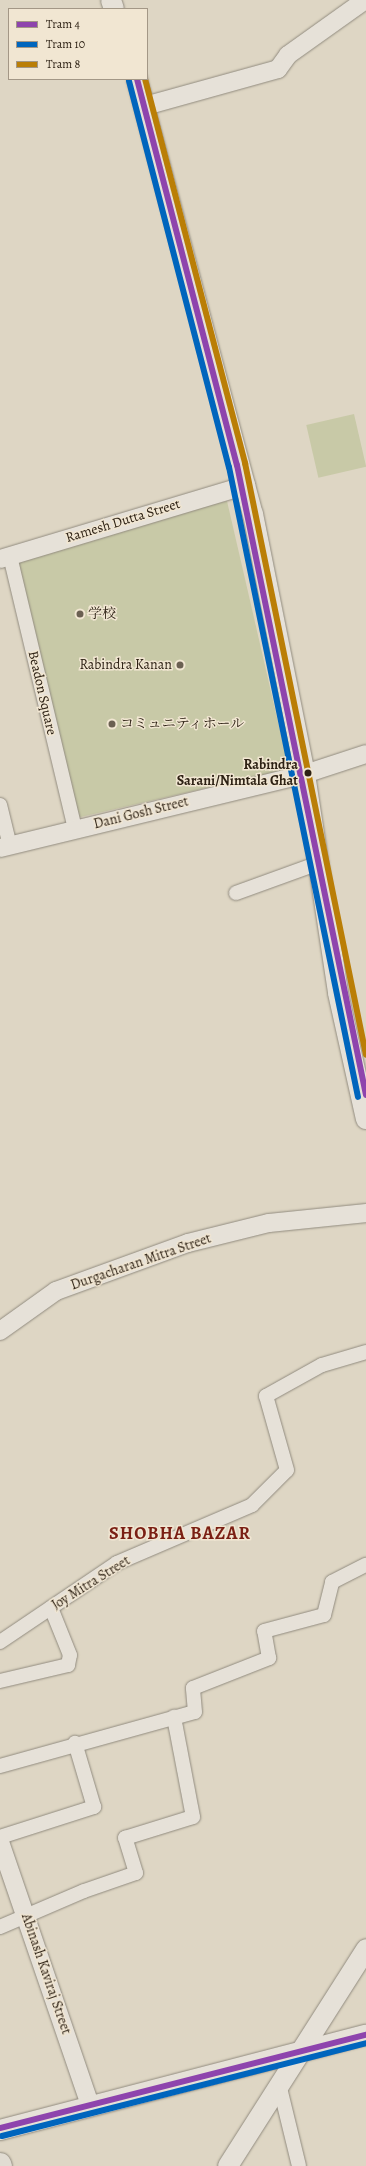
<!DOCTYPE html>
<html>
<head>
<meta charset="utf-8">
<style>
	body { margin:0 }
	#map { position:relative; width:366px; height:2166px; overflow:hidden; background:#ded6c4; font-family:Alegreya,"Noto Serif SC","Noto Serif JP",serif }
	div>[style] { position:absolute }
	.green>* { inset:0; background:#c8c9a7; transform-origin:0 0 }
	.roads { filter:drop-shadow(0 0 1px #918b7f) drop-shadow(0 0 1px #918b7f) }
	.minor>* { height:14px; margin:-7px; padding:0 7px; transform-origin:7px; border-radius:7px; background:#e6e1d8 }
	.tertiary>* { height:18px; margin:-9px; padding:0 9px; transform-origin:9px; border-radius:9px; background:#e6e1d8 }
	.secondary>* { height:20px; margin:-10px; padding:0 10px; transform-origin:10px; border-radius:10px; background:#e6e1d8 }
	.primary>* { height:22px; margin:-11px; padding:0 11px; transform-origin:11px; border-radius:11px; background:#e1dcd2 }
	.tram-1>* { height:6px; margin:-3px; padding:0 3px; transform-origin:3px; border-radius:3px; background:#8e44ad }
	.tram-2>* { height:6px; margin:-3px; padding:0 3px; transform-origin:3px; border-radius:3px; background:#0065bd }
	.tram-3>* { height:6px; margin:-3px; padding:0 3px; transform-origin:3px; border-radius:3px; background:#ba7e06 }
	.dots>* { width:11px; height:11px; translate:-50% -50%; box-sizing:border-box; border:2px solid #f1e6d2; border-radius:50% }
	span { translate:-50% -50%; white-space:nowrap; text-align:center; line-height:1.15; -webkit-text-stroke:3px #f1e6d2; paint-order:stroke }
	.street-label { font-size:14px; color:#2d2114 }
	.poi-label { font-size:14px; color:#2d2114 }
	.left { translate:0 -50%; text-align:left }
	.right { translate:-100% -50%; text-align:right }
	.stop-label { font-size:14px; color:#2d2114; font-weight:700 }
	.district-label { font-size:18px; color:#7a1f14; font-weight:700; letter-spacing:1px }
	.legend { position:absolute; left:8px; top:8px; width:140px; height:72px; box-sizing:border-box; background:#f1e6d2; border:1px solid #a39786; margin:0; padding:5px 7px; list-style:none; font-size:12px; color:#2d2114 }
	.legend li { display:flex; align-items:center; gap:8px; height:20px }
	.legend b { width:20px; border:1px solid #a39786 }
</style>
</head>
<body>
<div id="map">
	<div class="green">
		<div style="left:354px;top:414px;width:54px;height:49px;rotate:77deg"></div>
		<div style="left:227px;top:501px;width:275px;height:227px;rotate:77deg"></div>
	</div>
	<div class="roads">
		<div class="minor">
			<div style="left:10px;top:556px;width:281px;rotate:76.6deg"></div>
			<div style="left:0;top:805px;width:42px;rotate:76.3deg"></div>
			<div style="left:236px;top:893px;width:88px;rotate:-19.9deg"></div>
			<div style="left:0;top:1642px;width:141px;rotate:-34deg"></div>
			<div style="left:117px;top:1563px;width:147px;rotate:-23.2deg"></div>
			<div style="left:252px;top:1505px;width:49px;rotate:-45deg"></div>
			<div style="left:287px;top:1470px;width:77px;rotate:-105.8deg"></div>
			<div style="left:266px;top:1396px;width:64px;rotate:-29deg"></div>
			<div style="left:322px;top:1365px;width:46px;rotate:-16.5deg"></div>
			<div style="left:0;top:1681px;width:70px;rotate:-13.2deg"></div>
			<div style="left:68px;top:1665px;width:10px;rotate:-79deg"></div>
			<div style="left:70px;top:1655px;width:51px;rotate:-112deg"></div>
			<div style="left:0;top:1766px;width:202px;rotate:-15.5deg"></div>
			<div style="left:195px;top:1712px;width:24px;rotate:-95deg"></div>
			<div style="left:193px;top:1688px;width:82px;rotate:-21.5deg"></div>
			<div style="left:269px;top:1658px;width:27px;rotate:-100deg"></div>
			<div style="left:264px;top:1631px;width:62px;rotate:-14.9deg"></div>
			<div style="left:324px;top:1615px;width:34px;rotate:-76deg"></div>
			<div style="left:332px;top:1582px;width:38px;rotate:-27deg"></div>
			<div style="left:0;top:1837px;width:99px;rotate:-17.7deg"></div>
			<div style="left:94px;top:1807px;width:67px;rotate:-106.5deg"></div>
			<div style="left:0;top:1927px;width:91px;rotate:-23.2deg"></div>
			<div style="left:84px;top:1891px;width:55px;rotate:-19.1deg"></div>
			<div style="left:136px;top:1873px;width:37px;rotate:-107deg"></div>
			<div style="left:125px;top:1838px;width:71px;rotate:-17.2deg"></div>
			<div style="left:193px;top:1817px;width:102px;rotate:-100.8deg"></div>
			<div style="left:280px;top:2088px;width:80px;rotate:76.3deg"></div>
		</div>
		<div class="tertiary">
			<div style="left:145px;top:106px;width:138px;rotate:-15.5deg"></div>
			<div style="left:278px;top:69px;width:17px;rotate:-54deg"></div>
			<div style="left:288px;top:55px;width:95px;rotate:-35.5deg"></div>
			<div style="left:0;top:559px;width:257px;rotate:-16.7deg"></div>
			<div style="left:0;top:848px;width:314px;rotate:-13.6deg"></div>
			<div style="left:305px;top:774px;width:64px;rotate:-18.2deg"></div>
			<div style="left:0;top:1331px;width:69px;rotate:-35.5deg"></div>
			<div style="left:56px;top:1291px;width:140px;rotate:-20deg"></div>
			<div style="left:188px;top:1243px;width:83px;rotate:-13.9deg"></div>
			<div style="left:269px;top:1223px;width:98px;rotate:-5.9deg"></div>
			<div style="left:0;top:1842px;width:278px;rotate:71.1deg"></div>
		</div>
		<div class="secondary">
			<div style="left:111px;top:0;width:9px;rotate:72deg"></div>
			<div style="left:137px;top:79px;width:450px;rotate:75.1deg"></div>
			<div style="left:253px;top:514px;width:265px;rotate:78.7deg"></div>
			<div style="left:305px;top:774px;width:221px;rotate:81.4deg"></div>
			<div style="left:338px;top:993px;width:129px;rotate:77.5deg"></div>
			<div style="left:0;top:2130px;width:378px;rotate:-14.6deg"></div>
			<div style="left:228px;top:2166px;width:257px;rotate:-57.5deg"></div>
		</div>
		<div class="primary">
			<div style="left:0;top:2164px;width:2px;rotate:63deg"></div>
		</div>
	</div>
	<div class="tram-1">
		<div style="left:137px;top:79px;width:399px;rotate:75.5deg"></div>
		<div style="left:237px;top:465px;width:643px;rotate:78.43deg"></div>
		<div style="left:0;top:2128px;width:378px;rotate:-14.3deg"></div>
	</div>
	<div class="tram-2">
		<div style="left:129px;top:81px;width:399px;rotate:75.5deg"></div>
		<div style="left:229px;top:467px;width:643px;rotate:78.43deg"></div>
		<div style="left:2px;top:2136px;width:376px;rotate:-14.3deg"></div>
	</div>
	<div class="tram-3">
		<div style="left:145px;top:79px;width:397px;rotate:75.4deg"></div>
		<div style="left:245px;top:463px;width:604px;rotate:78.45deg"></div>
	</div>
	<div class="dots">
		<div style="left:80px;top:614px;background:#6b6052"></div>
		<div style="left:180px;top:665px;background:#6b6052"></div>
		<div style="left:112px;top:724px;background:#6b6052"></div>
		<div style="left:308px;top:773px;background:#2d2114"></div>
	</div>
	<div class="street-label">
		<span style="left:123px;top:521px;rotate:-17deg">Ramesh Dutta Street</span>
		<span style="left:42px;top:693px;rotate:77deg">Beadon Square</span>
		<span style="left:141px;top:813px;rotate:-14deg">Dani Gosh Street</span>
		<span style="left:141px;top:1262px;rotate:-19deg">Durgacharan Mitra Street</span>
		<span style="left:91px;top:1583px;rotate:-32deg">Joy Mitra Street</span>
		<span style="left:46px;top:1974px;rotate:71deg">Abinash Kaviraj Street</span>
	</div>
	<div class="poi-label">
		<span class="left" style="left:88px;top:614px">学校</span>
		<span class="right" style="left:172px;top:665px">Rabindra Kanan</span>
		<span class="left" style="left:120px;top:724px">コミュニティホール</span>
	</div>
	<div class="stop-label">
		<span class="right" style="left:298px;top:773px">Rabindra<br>Sarani/Nimtala Ghat</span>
	</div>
	<div class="district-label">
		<span style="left:180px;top:1533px">SHOBHA BAZAR</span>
	</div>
	<ul class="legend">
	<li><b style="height:5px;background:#8e44ad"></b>Tram 4</li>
	<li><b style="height:5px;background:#0065bd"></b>Tram 10</li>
	<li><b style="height:5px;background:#ba7e06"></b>Tram 8</li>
	</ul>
</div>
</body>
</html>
